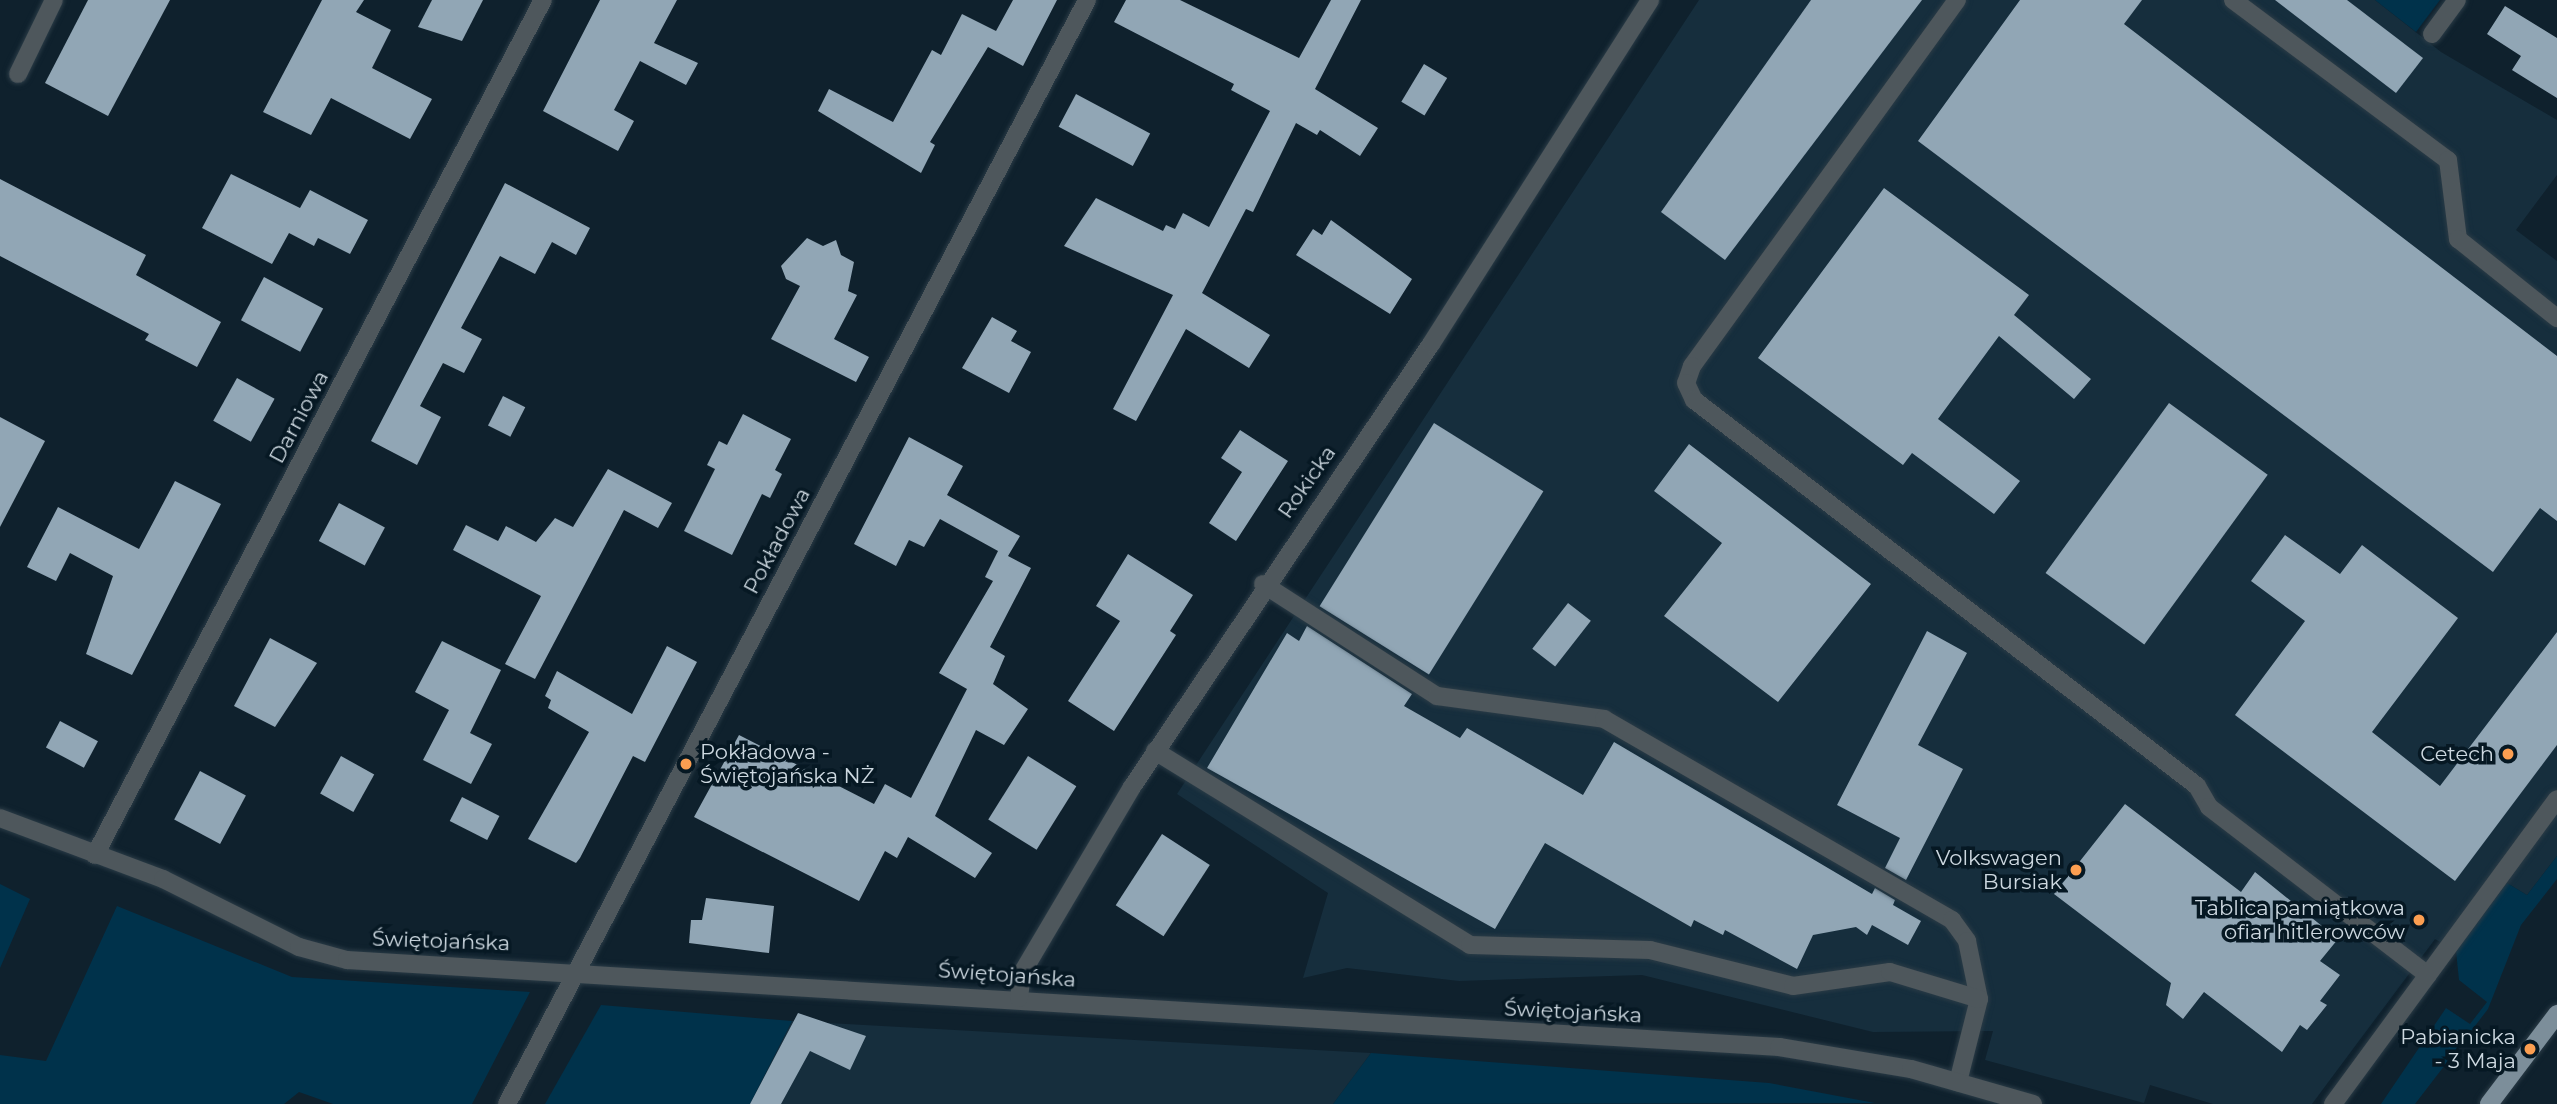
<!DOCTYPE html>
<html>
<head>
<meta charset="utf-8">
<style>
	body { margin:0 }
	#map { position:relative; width:2557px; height:1104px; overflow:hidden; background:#0f212d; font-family:Montserrat,sans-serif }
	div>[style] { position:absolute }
	.built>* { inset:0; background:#162e3d }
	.green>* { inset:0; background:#00324b }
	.building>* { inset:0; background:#91a6b5; transform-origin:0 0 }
	.roads { filter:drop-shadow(0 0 2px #2a3b46) drop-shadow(0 0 2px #2a3b46) }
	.minor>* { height:18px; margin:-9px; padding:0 9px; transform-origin:9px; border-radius:9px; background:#4e575c }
	.major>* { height:18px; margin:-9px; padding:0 9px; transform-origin:9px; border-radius:9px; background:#7c8e9a }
	.dots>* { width:19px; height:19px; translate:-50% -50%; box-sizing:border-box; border:4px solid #061823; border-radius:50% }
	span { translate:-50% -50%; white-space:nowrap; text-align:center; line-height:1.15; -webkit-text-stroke:7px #061823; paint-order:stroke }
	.street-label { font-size:21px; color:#cdd8e0 }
	.poi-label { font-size:21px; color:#cdd8e0 }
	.left { translate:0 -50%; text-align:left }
	.right { translate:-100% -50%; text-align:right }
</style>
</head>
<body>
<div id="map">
	<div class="built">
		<div style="clip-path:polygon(1699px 0,2375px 0,2441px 52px,2557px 120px,2557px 175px,2516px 230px,2557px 261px,2557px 856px,2527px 895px,2507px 883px,2456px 951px,2435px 939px,2312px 1104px,2213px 1104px,2150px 1085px,2144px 1103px,1985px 1060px,1993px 1031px,1873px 1032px,1642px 975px,1459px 981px,1347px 968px,1303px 978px,1328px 893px,1177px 794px)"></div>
		<div style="clip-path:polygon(792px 1021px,1371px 1053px,1333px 1104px,750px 1104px)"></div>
	</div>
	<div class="green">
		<div style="clip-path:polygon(2375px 0,2440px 0,2416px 32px)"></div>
		<div style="clip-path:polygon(2557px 856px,2557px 879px,2521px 925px,2488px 1009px,2415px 1104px,2381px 1104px,2446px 1008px,2470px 1024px,2487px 1002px,2459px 980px,2456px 951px,2507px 883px,2527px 895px)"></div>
		<div style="clip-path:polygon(0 884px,30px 899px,0 968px)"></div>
		<div style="clip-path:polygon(117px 906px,292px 977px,530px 992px,472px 1104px,333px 1104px,299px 1092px,284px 1104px,0 1104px,0 1055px,46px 1061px)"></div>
		<div style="clip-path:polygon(601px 1005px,792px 1021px,750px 1104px,545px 1104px)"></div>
		<div style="clip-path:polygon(1371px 1053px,1769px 1083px,1875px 1103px,1333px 1104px)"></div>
	</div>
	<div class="building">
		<div style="clip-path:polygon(88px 0,170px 0,108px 116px,45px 83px)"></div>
		<div style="clip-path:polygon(322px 0,364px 0,356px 12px,391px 30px,372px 68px,432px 99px,410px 139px,331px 98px,311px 135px,263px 112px)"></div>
		<div style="clip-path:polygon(432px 0,483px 0,462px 41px,418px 27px)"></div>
		<div style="clip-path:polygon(600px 0,677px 0,654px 43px,698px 63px,686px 85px,640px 61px,614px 110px,634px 121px,618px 151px,543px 111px)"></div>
		<div style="clip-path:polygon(1013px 0,1057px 0,1023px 66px,988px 47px,930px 142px,935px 145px,921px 173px,818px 111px,829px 89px,893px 122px,932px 50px,941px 55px,962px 14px,996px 31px)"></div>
		<div style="clip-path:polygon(1126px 0,1180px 0,1299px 58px,1331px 0,1361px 0,1315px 89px,1378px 128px,1360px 156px,1320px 130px,1317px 135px,1296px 123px,1253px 212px,1246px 209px,1202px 293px,1270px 335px,1249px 368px,1186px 329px,1136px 421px,1113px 409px,1173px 295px,1064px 246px,1096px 198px,1163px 231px,1166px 225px,1175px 229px,1183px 213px,1209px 227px,1270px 111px,1231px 90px,1234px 84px,1114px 22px)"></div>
		<div style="clip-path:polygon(1811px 0,1922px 0,1725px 260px,1661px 212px)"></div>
		<div style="clip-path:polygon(2020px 0,2142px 0,2124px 24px,2557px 356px,2557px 521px,2540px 508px,2493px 572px,1918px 141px)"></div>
		<div style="clip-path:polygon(2275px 0,2347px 0,2423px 58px,2396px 93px)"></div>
		<div style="clip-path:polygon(2505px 6px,2557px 38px,2557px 98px,2512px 70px,2521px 56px,2487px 34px)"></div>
		<div style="left:1424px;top:64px;width:27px;height:44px;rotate:31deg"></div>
		<div style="left:1076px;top:94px;width:84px;height:37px;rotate:28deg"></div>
		<div style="clip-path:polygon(231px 174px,300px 208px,310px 190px,368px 220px,350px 254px,318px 238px,314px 246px,289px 233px,272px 264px,202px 228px)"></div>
		<div style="clip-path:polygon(0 179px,146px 255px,136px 275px,221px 322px,197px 367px,145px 340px,149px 334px,0 256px)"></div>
		<div style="clip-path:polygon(505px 183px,590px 228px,576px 255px,552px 242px,535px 274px,500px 256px,461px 328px,482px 339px,464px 373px,443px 363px,420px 406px,441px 417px,417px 465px,371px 441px)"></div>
		<div style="clip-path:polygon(1884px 188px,2029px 295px,2014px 315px,2091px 379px,2074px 399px,1999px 336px,1938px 419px,2020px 481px,1994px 514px,1912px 453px,1903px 465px,1758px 358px)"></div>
		<div style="clip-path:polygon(1331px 220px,1412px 279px,1390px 314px,1296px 255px,1313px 229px,1322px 235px)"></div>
		<div style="clip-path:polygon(807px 238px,823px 246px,836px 240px,841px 255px,854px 262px,848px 291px,857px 295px,834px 339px,869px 357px,856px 382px,771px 339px,800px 286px,786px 279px,781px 266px)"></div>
		<div style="left:264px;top:277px;width:67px;height:49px;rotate:28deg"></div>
		<div style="clip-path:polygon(992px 317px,1017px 331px,1011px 341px,1031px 352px,1009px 393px,962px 368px)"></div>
		<div style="left:237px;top:378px;width:43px;height:49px;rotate:29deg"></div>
		<div style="left:503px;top:396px;width:25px;height:33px;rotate:27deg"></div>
		<div style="left:2169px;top:403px;width:122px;height:210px;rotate:36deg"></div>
		<div style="clip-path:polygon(743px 414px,791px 439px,775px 470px,782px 474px,770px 498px,762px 494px,732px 555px,684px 531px,715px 469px,707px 465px,719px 441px,727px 445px)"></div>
		<div style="clip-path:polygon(0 417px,45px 441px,0 527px)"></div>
		<div style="left:1434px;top:423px;width:129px;height:216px;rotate:32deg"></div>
		<div style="clip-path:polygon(1240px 430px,1288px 461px,1236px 541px,1209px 523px,1242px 472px,1221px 458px)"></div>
		<div style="clip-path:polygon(909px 437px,963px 466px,947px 495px,1020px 536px,1008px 556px,1031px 568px,990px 647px,1005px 656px,993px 684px,1028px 709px,1004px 745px,976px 730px,935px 816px,992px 853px,975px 878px,908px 837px,897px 858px,885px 851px,859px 901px,694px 817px,739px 735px,874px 804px,885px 784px,911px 798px,967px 689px,939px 673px,993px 581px,985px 577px,998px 551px,940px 519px,924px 547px,909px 540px,896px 566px,854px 544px)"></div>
		<div style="clip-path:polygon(1689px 444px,1871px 584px,1778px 702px,1664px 616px,1722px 543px,1654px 491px)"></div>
		<div style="clip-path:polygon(608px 469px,672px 503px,658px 528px,624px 510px,535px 679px,505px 664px,541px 596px,453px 550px,466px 525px,498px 541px,506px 526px,536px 542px,555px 518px,573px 527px)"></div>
		<div style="clip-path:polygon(175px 481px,221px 504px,132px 675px,86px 654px,113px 576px,70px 553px,56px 581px,27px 567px,58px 507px,139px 549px)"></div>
		<div style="left:339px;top:503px;width:52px;height:43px;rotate:28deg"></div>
		<div style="clip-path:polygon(2285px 535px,2340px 574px,2362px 545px,2458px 618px,2372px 732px,2440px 786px,2557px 632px,2557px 745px,2455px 881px,2235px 715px,2305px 621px,2251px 581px)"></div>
		<div style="clip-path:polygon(1128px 554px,1193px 595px,1170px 631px,1176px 635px,1114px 731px,1068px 701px,1120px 621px,1096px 606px)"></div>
		<div style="left:1568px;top:603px;width:29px;height:58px;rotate:38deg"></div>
		<div style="clip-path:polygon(1307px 626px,1412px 694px,1404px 706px,1460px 738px,1467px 728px,1583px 795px,1614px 742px,1872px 894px,1875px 888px,1895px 900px,1893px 905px,1921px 921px,1908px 945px,1872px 925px,1867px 935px,1856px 927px,1813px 935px,1797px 969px,1725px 930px,1723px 935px,1694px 920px,1691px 927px,1545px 843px,1495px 929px,1207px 768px,1287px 633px,1299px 641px)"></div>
		<div style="clip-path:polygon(1927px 631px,1967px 653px,1918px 745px,1963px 769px,1906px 880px,1885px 868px,1900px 838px,1837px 805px)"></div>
		<div style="clip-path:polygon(270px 638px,317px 663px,275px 727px,234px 706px)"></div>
		<div style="clip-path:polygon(442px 641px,501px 670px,470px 733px,492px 744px,471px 784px,423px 760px,449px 710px,415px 692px)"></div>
		<div style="clip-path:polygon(667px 646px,697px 662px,645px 762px,633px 756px,580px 858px,576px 863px,528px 839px,589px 732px,548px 708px,551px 700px,545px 696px,557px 671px,632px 714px)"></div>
		<div style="left:60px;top:721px;width:43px;height:30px;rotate:28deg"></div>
		<div style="left:341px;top:756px;width:38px;height:43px;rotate:29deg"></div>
		<div style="left:1028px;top:756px;width:57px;height:75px;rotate:32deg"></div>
		<div style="left:200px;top:771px;width:52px;height:55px;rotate:28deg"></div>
		<div style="left:462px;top:797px;width:42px;height:27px;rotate:27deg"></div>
		<div style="clip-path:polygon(2125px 804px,2241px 892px,2255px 872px,2338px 939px,2320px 961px,2340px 975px,2320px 1001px,2327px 1005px,2307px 1030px,2300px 1025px,2282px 1052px,2204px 992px,2183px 1019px,2166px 1005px,2171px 983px,2054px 894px)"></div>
		<div style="left:1162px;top:834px;width:57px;height:85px;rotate:33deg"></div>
		<div style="clip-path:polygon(706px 898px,774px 906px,769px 953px,689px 943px,691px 920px,702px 920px)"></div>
		<div style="clip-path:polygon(798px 1013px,866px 1036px,850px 1070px,810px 1051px,781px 1104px,750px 1104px)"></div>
	</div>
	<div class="roads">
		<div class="minor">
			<div style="left:1957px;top:0;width:452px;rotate:125.9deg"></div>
			<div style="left:1692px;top:366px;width:18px;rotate:109deg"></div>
			<div style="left:1686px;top:383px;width:19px;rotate:65deg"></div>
			<div style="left:1694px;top:400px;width:634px;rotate:37.5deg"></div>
			<div style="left:2197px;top:786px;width:24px;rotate:60deg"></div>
			<div style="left:2209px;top:807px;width:276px;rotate:37.5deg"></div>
			<div style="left:2233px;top:0;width:268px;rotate:36.7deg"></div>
			<div style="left:2448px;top:160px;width:80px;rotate:82.8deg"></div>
			<div style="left:2458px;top:239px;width:127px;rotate:38.6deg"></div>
			<div style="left:2432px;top:34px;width:42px;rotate:-53.7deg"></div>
			<div style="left:18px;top:74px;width:82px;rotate:-64.1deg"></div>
			<div style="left:1263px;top:584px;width:207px;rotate:32.8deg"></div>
			<div style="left:1437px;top:696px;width:169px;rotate:7.8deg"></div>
			<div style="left:1604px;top:719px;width:402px;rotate:30deg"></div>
			<div style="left:1952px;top:920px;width:26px;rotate:54deg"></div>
			<div style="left:1967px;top:941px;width:59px;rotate:78.3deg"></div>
			<div style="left:1979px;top:999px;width:86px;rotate:104.2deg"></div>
			<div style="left:1155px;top:751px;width:370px;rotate:31.6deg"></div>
			<div style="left:1470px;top:945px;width:180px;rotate:1.6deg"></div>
			<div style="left:1650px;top:950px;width:147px;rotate:14.1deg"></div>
			<div style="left:1793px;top:986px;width:98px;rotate:-8.2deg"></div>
			<div style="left:1890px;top:972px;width:93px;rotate:16.9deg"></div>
			<div style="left:0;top:818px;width:174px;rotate:20.5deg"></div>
			<div style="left:163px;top:879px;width:152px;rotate:26.6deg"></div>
			<div style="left:299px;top:947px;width:50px;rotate:15.2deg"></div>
			<div style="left:347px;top:960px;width:1435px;rotate:3.48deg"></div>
			<div style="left:1779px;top:1047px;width:134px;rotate:9.5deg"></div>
			<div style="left:1911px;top:1069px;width:127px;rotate:16deg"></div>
			<div style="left:95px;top:855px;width:965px;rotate:-62.35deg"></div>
			<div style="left:1019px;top:998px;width:25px;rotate:-83deg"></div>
			<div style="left:1022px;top:973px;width:216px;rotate:-59.4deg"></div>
			<div style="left:1132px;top:787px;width:534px;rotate:-55.98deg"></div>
			<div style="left:1431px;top:344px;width:408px;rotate:-57.5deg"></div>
			<div style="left:507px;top:1104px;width:1247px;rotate:-62.28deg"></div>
			<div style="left:2333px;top:1104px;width:378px;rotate:-53.7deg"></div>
		</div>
		<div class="major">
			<div style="left:2489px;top:1104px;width:113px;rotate:-52.9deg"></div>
		</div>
	</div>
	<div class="dots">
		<div style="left:2508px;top:754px;background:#fb9e51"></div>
		<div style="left:686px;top:764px;background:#fb9e51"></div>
		<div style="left:2076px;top:870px;background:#fb9e51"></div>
		<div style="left:2419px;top:920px;background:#fb9e51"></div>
		<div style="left:2530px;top:1049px;background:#fb9e51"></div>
	</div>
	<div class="street-label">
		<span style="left:299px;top:417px;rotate:-62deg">Darniowa</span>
		<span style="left:1307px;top:482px;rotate:-55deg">Rokicka</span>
		<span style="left:777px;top:541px;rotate:-62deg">Pokładowa</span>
		<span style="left:441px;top:941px;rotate:2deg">Świętojańska</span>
		<span style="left:1007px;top:975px;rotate:4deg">Świętojańska</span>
		<span style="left:1573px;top:1012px;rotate:3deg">Świętojańska</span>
	</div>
	<div class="poi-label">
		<span class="left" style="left:700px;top:764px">Pokładowa -<br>Świętojańska NŻ</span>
		<span class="right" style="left:2494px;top:754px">Cetech</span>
		<span class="right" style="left:2062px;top:870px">Volkswagen<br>Bursiak</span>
		<span class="right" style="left:2405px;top:920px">Tablica pamiątkowa<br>ofiar hitlerowców</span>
		<span class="right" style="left:2516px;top:1049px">Pabianicka<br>- 3 Maja</span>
	</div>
</div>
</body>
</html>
